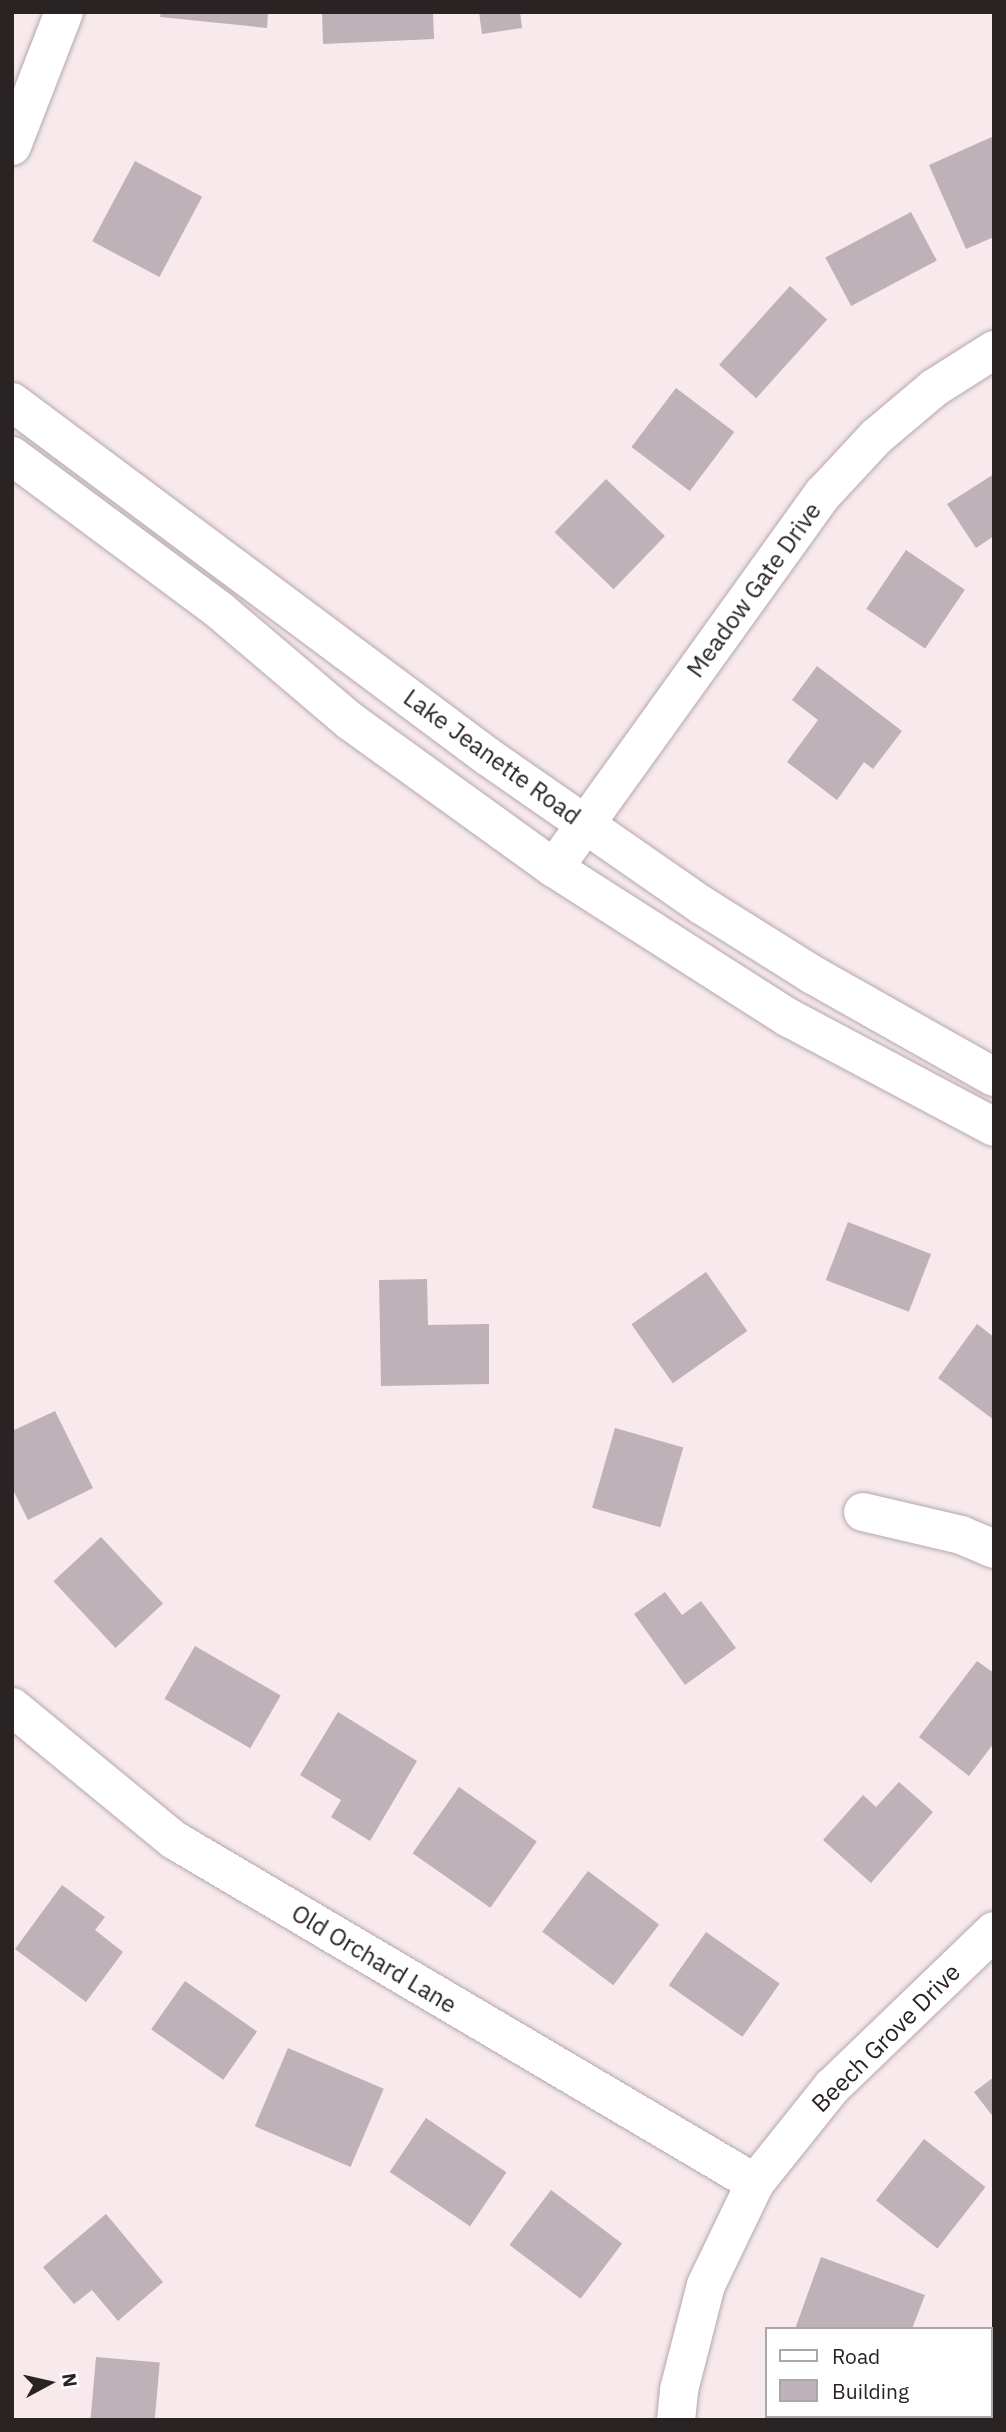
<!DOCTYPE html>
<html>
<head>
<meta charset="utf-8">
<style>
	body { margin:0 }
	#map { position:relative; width:1006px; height:2432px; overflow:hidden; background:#f7e9ec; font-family:"IBM Plex Sans",sans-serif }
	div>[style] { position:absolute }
	.building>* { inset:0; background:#beb2b8; transform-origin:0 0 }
	.roads { filter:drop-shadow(0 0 2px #b5a8aa) drop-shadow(0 0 2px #b5a8aa) }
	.minor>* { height:38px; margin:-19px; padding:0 19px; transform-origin:19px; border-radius:19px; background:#fff }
	.tertiary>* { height:38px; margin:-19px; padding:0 19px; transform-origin:19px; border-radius:19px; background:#fff }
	span { translate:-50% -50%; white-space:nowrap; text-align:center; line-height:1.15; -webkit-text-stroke:7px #fff; paint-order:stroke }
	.street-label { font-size:24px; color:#292324 }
	.frame { position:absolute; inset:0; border:14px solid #292324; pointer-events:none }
	.legend { position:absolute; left:765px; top:2327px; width:228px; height:91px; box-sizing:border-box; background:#fff; border:2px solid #a9a7a7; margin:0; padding:9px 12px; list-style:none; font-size:21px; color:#292324 }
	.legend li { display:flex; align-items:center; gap:14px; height:35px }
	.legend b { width:35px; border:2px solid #a9a7a7 }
	.north { position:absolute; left:14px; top:2348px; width:70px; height:70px; -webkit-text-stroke:5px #fff; paint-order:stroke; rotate:82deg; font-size:19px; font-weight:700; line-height:28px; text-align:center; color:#292324 }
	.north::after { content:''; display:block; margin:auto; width:24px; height:32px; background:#292324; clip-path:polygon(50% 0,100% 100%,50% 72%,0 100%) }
</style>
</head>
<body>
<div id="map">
	<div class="building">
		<div style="clip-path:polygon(161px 12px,268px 12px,267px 28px,160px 17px)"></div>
		<div style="clip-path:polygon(322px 12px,433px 12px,434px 39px,323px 44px)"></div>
		<div style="clip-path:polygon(479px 12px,520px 12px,522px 28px,482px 34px)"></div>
		<div style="clip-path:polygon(994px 136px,994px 237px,966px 249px,929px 165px)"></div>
		<div style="left:135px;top:161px;width:76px;height:91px;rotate:28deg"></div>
		<div style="left:911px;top:212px;width:55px;height:97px;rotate:62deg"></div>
		<div style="left:790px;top:286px;width:50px;height:106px;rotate:42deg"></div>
		<div style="left:676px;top:388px;width:73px;height:74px;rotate:37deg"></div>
		<div style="clip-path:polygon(994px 474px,994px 536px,976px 548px,947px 504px)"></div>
		<div style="left:606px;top:479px;width:82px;height:74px;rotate:44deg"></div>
		<div style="left:906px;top:550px;width:71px;height:71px;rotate:34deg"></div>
		<div style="clip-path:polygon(817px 666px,902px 731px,873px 769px,864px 762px,837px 800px,787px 762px,818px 720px,792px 700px)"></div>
		<div style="left:848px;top:1222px;width:89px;height:62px;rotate:21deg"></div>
		<div style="left:706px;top:1272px;width:72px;height:91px;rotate:55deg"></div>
		<div style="clip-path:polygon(427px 1279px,428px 1325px,489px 1324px,489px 1384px,381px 1386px,379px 1280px)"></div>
		<div style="clip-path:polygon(977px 1324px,994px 1337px,994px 1420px,938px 1378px)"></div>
		<div style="clip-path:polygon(55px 1411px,93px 1488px,28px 1520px,12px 1488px,12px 1431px)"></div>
		<div style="left:615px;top:1428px;width:71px;height:83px;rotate:16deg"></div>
		<div style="left:101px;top:1537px;width:91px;height:65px;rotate:47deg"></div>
		<div style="clip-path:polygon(665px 1592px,682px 1615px,701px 1601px,736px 1648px,685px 1685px,634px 1614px)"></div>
		<div style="left:195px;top:1646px;width:99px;height:61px;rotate:30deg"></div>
		<div style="clip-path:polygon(977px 1661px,994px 1673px,994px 1743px,969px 1776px,919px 1737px)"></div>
		<div style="clip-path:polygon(338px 1712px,417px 1761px,370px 1841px,331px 1817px,341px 1800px,300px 1775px)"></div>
		<div style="clip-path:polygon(899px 1782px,933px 1812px,871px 1883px,823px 1840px,863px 1795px,876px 1807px)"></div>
		<div style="left:459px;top:1787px;width:95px;height:81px;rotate:35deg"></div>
		<div style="left:588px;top:1871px;width:89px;height:76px;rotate:37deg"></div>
		<div style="clip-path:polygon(62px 1885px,105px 1917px,95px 1930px,123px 1952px,86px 2002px,15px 1949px)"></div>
		<div style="left:706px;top:1932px;width:90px;height:65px;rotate:35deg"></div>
		<div style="left:185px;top:1981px;width:88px;height:59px;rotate:35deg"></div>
		<div style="left:288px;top:2048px;width:104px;height:85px;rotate:23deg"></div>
		<div style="clip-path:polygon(994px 2077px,994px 2118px,974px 2092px)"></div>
		<div style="left:426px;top:2118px;width:97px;height:65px;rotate:34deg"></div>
		<div style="left:924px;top:2139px;width:78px;height:78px;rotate:38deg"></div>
		<div style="left:551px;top:2190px;width:89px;height:69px;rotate:37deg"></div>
		<div style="clip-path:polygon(106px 2214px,163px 2282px,118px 2321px,92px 2290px,74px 2304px,43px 2267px)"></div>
		<div style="clip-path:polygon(821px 2257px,925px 2295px,912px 2329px,795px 2329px)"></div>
		<div style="left:96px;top:2357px;width:64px;height:63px;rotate:5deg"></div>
	</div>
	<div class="roads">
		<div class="minor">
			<div style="left:12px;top:146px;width:144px;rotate:-68.8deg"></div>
			<div style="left:554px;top:868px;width:461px;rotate:-54.3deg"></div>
			<div style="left:823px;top:494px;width:78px;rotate:-47.1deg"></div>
			<div style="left:876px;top:437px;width:76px;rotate:-40.2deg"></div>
			<div style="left:934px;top:388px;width:71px;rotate:-32.3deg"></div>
			<div style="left:863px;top:1512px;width:101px;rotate:13.2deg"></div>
			<div style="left:961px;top:1535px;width:36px;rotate:23deg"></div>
			<div style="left:12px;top:1707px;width:210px;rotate:39.4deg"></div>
			<div style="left:174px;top:1840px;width:675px;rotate:30.56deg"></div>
			<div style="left:676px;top:2420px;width:30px;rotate:-84deg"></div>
			<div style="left:679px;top:2390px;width:108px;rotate:-75.6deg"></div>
			<div style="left:706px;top:2285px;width:113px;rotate:-64.3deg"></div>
			<div style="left:755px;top:2183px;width:123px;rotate:-51.3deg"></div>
			<div style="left:832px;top:2087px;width:225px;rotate:-43.9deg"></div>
		</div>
		<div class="tertiary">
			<div style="left:12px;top:402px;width:592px;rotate:36.7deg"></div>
			<div style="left:487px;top:756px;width:263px;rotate:34.8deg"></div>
			<div style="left:703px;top:906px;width:130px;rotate:32.1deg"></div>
			<div style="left:813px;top:975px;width:208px;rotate:29.4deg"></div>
			<div style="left:12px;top:456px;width:257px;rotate:36.6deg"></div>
			<div style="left:218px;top:609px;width:173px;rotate:40.3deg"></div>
			<div style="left:350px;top:721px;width:251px;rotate:35.8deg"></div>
			<div style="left:554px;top:868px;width:279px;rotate:32.6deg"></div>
			<div style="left:789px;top:1018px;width:232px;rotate:28deg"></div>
		</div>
	</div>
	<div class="street-label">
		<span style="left:754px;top:590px;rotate:-54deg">Meadow Gate Drive</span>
		<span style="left:492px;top:757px;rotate:36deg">Lake Jeanette Road</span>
		<span style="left:374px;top:1959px;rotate:31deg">Old Orchard Lane</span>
		<span style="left:886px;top:2038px;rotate:-45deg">Beech Grove Drive</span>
	</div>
	<div class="frame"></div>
	<ul class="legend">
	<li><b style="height:9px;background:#fff"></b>Road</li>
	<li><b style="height:19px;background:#beb2b8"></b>Building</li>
	</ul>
	<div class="north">N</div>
</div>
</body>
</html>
